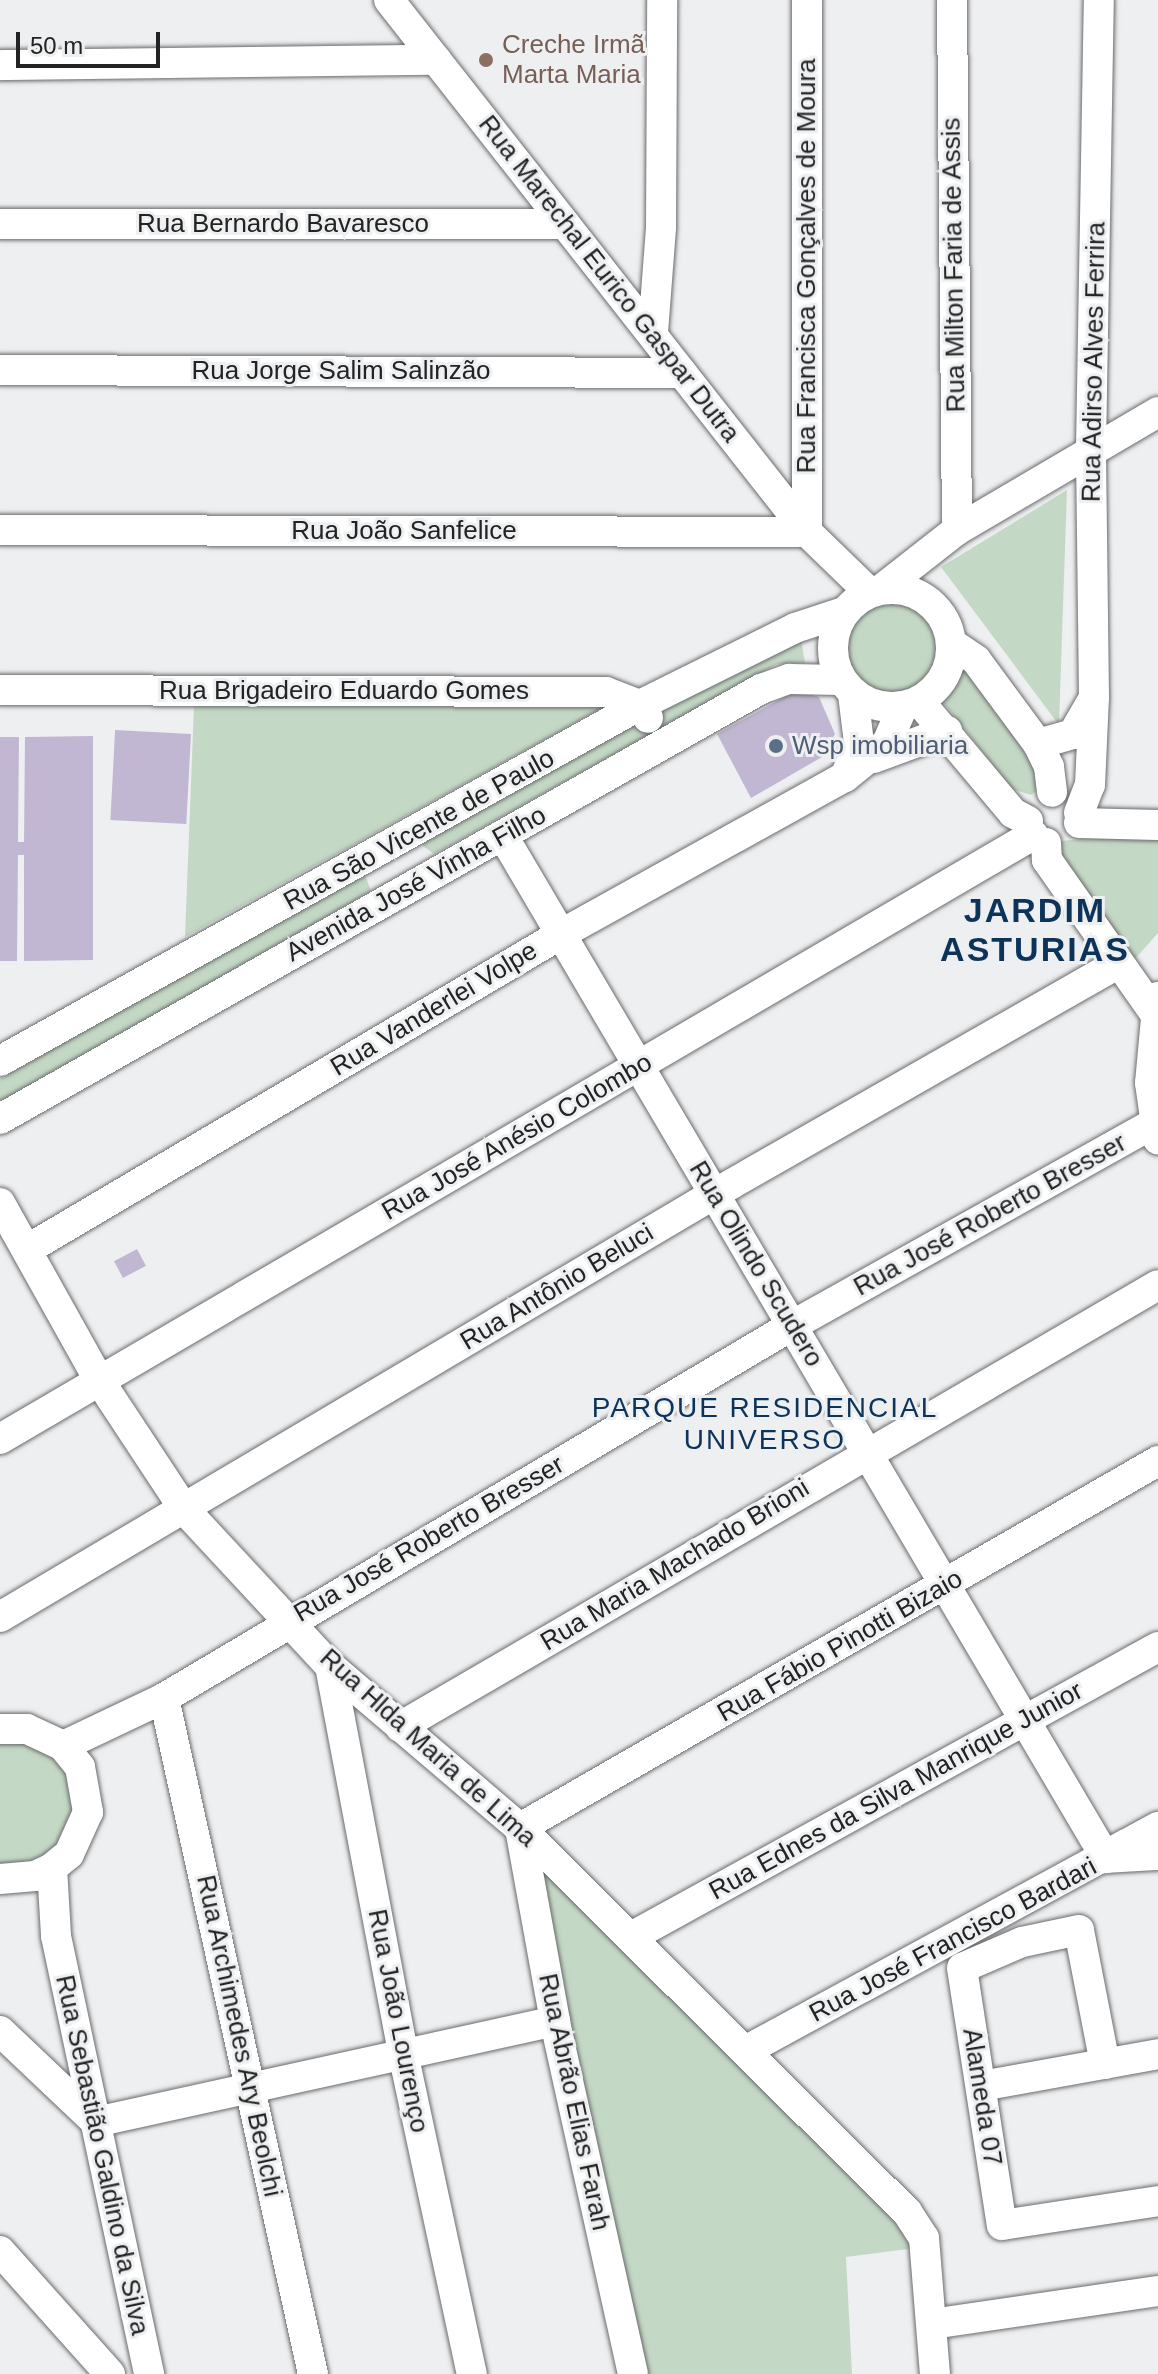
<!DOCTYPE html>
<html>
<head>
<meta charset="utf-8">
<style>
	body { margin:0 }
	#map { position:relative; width:1158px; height:2374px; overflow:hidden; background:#eeeff1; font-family:Arial,sans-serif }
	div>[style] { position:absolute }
	.green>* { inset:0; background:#c4d9c5 }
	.round { border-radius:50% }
	.building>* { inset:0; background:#c2b7d3; transform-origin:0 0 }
	.roads { filter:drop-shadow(0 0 2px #6a6b6d) drop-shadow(0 0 2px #6a6b6d) }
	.minor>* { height:30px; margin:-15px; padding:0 15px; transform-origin:15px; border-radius:15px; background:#fff }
	.minor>.ring { margin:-15px; padding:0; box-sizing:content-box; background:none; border:30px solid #fff; border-radius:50% }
	.dots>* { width:22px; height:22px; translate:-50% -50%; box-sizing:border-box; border:4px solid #eeeff1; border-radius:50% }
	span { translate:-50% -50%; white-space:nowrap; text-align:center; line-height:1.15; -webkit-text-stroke:6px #eeeff1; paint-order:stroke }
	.education-label { font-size:26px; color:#785e54 }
	.left { translate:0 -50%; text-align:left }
	.street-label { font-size:26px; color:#222323 }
	.service-label { font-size:26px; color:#4e5e75 }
	.neighbourhood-label { font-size:28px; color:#0c3359; letter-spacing:2px }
	.district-label { font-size:34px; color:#0c3359; font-weight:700; letter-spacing:2px }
	.scale { position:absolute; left:16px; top:32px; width:144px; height:36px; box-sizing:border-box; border:4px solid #222323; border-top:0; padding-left:10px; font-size:24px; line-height:28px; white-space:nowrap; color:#222323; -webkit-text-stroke:6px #eeeff1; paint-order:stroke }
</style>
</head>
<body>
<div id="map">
	<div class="green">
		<div style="clip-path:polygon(1067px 490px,1059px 725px,941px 567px)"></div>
		<div class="round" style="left:842px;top:598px;width:98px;height:98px"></div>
		<div style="clip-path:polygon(800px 633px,805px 663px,777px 664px,434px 854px,423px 846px,424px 837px)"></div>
		<div style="clip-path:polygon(962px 660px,1042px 766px,1041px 788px,1031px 795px,1012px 789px,940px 698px)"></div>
		<div style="clip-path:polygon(609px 704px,185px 937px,194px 706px)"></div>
		<div style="clip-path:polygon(1158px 830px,1158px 933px,1134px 960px,1056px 849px,1062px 841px)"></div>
		<div style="clip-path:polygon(357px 875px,365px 875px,371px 891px,0 1104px,0 1079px)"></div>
		<div style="clip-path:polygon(0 1741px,41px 1743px,75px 1775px,76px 1830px,35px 1869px,0 1868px)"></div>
		<div style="clip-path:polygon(535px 1858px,891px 2209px,916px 2248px,846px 2257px,852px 2374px,646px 2374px)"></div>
	</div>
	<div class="building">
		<div style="clip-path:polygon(797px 690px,819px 697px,835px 734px,822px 757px,751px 798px,717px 734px)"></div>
		<div style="left:191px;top:734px;width:90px;height:76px;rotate:93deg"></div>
		<div style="clip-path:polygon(93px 736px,93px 960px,24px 961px,24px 855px,18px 855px,17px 961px,0 961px,0 737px,19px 737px,18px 842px,24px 842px,25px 737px)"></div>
		<div style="left:137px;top:1249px;width:19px;height:26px;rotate:62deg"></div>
	</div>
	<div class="roads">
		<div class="minor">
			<div style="left:389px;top:0;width:677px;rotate:51.84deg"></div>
			<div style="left:807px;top:532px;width:86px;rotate:44.1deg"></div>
			<div style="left:952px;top:0;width:530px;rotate:89.46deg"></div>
			<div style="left:0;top:65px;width:436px;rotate:-0.7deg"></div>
			<div style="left:0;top:224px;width:565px"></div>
			<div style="left:653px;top:332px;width:105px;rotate:-85.6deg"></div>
			<div style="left:661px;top:227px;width:227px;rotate:-89.7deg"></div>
			<div style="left:0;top:370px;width:682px;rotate:0.25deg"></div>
			<div style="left:0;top:530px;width:807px;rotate:0.14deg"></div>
			<div style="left:807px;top:532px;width:532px;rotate:-90deg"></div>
			<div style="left:883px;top:588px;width:94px;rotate:-38.1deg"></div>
			<div style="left:957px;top:530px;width:233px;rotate:-30.4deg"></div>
			<div class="ring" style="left:833px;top:589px;width:88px;height:88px"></div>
			<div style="left:951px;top:643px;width:30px;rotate:34deg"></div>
			<div style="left:976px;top:660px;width:104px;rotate:53.6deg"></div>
			<div style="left:1038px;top:744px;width:25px;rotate:64deg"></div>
			<div style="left:1049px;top:767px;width:25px;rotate:83deg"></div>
			<div style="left:0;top:690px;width:606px;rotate:0.19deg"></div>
			<div style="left:606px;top:692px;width:36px;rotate:21deg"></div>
			<div style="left:640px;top:705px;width:15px;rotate:58deg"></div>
			<div style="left:919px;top:701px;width:146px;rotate:50deg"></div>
			<div style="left:1013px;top:813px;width:17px;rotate:28deg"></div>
			<div style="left:1038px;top:744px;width:36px;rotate:-16deg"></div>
			<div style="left:1073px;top:734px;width:39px;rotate:-60deg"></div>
			<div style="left:874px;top:758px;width:78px;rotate:-20.3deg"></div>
			<div style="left:845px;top:777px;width:37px;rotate:-68deg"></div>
			<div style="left:859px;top:743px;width:49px;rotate:-97deg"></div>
			<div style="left:1079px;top:813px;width:30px;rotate:-69deg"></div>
			<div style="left:1090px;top:785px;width:87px;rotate:-87.4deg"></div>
			<div style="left:1094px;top:698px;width:250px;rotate:-90.7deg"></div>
			<div style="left:1091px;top:448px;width:448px;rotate:-89deg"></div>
			<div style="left:1079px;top:823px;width:79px;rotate:1.5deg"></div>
			<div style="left:503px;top:836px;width:1187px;rotate:59.46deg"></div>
			<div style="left:1106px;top:1858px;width:52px;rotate:-3.3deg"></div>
			<div style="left:1046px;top:843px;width:17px;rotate:87deg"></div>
			<div style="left:1047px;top:860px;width:184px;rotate:54.9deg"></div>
			<div style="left:1158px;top:997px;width:86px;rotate:95.3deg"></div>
			<div style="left:1150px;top:1083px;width:57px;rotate:81.9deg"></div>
			<div style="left:0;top:1061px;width:732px;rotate:-29.08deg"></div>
			<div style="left:640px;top:705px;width:173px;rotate:-26.4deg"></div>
			<div style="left:795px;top:628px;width:52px;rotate:-18.1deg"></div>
			<div style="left:0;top:1119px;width:874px;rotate:-29.47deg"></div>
			<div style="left:761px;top:689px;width:30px;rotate:-20deg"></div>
			<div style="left:789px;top:679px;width:52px;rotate:1.1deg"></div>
			<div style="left:0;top:1203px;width:203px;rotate:60.8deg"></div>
			<div style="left:99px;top:1380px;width:154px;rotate:56.6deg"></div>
			<div style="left:184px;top:1509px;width:214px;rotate:47.1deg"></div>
			<div style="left:330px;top:1666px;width:250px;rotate:40.5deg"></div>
			<div style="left:520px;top:1828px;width:545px;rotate:44.78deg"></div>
			<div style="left:907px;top:2212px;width:31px;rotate:57deg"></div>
			<div style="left:924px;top:2238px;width:136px;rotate:85.4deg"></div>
			<div style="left:28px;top:1249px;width:621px;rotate:-30.57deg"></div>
			<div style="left:563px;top:933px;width:322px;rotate:-29deg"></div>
			<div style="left:845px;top:777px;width:54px;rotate:-39deg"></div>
			<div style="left:887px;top:743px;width:40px;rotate:-66.6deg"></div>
			<div style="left:0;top:1439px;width:1197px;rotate:-30.32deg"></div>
			<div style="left:0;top:1617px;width:830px;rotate:-30.64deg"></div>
			<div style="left:714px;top:1194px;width:464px;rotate:-29.7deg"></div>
			<div style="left:330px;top:1666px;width:394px;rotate:79.3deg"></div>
			<div style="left:403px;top:2053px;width:328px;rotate:77.9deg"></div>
			<div style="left:164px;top:1698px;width:692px;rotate:77.57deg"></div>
			<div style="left:400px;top:1727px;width:877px;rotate:-30.25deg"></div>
			<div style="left:0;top:1729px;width:27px"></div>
			<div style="left:27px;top:1729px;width:40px;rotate:25deg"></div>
			<div style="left:63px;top:1746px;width:27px;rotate:51deg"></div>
			<div style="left:80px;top:1767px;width:46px;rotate:79.9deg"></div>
			<div style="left:88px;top:1812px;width:46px;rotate:114.3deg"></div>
			<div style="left:69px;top:1854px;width:22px;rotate:141deg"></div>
			<div style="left:52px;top:1868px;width:19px;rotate:155deg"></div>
			<div style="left:35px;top:1876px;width:35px;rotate:175deg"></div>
			<div style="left:63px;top:1746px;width:112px;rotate:-25.4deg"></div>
			<div style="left:164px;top:1698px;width:731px;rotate:-30.67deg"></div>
			<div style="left:793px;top:1325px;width:412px;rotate:-29.2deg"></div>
			<div style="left:52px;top:1868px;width:68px;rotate:86.6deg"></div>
			<div style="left:56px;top:1936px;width:448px;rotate:78deg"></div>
			<div style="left:633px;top:1936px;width:599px;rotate:-28.83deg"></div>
			<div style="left:0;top:2031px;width:132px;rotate:43.5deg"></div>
			<div style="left:96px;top:2122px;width:470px;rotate:-12.4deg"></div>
			<div style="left:747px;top:2050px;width:468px;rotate:-28.5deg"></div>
			<div style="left:1105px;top:2064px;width:136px;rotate:-101deg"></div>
			<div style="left:1079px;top:1930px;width:58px;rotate:168.1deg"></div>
			<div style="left:1022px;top:1942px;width:65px;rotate:156.6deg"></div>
			<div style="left:962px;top:1968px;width:260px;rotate:81.2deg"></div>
			<div style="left:1002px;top:2225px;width:158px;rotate:-8.7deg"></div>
			<div style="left:981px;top:2086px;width:180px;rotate:-10.2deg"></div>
			<div style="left:0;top:2251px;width:165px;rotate:48.2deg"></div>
			<div style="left:932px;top:2324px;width:228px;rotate:-8.3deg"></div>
			<div style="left:633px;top:2374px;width:362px;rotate:-102.5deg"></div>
			<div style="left:555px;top:2021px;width:196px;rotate:-100.3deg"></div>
			<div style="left:520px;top:1828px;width:736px;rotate:-29.91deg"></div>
		</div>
	</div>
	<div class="dots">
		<div style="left:486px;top:60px;background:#8d6e63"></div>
		<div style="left:776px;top:746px;background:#5c6f8a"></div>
	</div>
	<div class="education-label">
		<span class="left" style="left:502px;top:60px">Creche Irmã<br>Marta Maria</span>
	</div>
	<div class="street-label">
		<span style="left:283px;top:224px">Rua Bernardo Bavaresco</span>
		<span style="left:954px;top:265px;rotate:-91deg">Rua Milton Faria de Assis</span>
		<span style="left:807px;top:266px;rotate:-90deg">Rua Francisca Gonçalves de Moura</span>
		<span style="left:609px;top:279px;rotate:52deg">Rua Marechal Eurico Gaspar Dutra</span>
		<span style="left:1094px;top:362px;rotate:-89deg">Rua Adirso Alves Ferrira</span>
		<span style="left:341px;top:371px">Rua Jorge Salim Salinzão</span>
		<span style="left:404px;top:531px">Rua João Sanfelice</span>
		<span style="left:344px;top:691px">Rua Brigadeiro Eduardo Gomes</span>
		<span style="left:419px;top:830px;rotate:-29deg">Rua São Vicente de Paulo</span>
		<span style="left:416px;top:884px;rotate:-29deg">Avenida José Vinha Filho</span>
		<span style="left:434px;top:1009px;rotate:-31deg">Rua Vanderlei Volpe</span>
		<span style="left:517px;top:1137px;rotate:-30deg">Rua José Anésio Colombo</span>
		<span style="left:990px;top:1215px;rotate:-29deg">Rua José Roberto Bresser</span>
		<span style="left:756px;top:1264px;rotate:59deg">Rua Olindo Scudero</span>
		<span style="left:557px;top:1287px;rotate:-31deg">Rua Antônio Beluci</span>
		<span style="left:429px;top:1539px;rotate:-30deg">Rua José Roberto Bresser</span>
		<span style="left:675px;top:1565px;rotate:-31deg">Rua Maria Machado Brioni</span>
		<span style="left:840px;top:1646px;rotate:-30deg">Rua Fábio Pinotti Bizaio</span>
		<span style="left:428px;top:1748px;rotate:42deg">Rua Hlda Maria de Lima</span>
		<span style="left:896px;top:1791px;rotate:-29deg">Rua Ednes da Silva Manrique Junior</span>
		<span style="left:953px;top:1940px;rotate:-28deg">Rua José Francisco Bardari</span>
		<span style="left:398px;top:2021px;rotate:79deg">Rua João Lourenço</span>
		<span style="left:239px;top:2036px;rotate:78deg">Rua Archimedes Ary Beolchi</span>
		<span style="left:982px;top:2097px;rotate:81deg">Alameda 07</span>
		<span style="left:574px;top:2102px;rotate:78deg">Rua Abrão Elias Farah</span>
		<span style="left:102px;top:2155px;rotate:78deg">Rua Sebastião Galdino da Silva</span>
	</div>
	<div class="service-label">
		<span class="left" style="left:792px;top:746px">Wsp imobiliaria</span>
	</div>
	<div class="neighbourhood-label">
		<span style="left:765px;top:1424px">PARQUE RESIDENCIAL<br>UNIVERSO</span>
	</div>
	<div class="district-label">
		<span style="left:1035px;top:930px">JARDIM<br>ASTURIAS</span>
	</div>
	<div class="scale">50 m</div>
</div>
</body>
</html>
